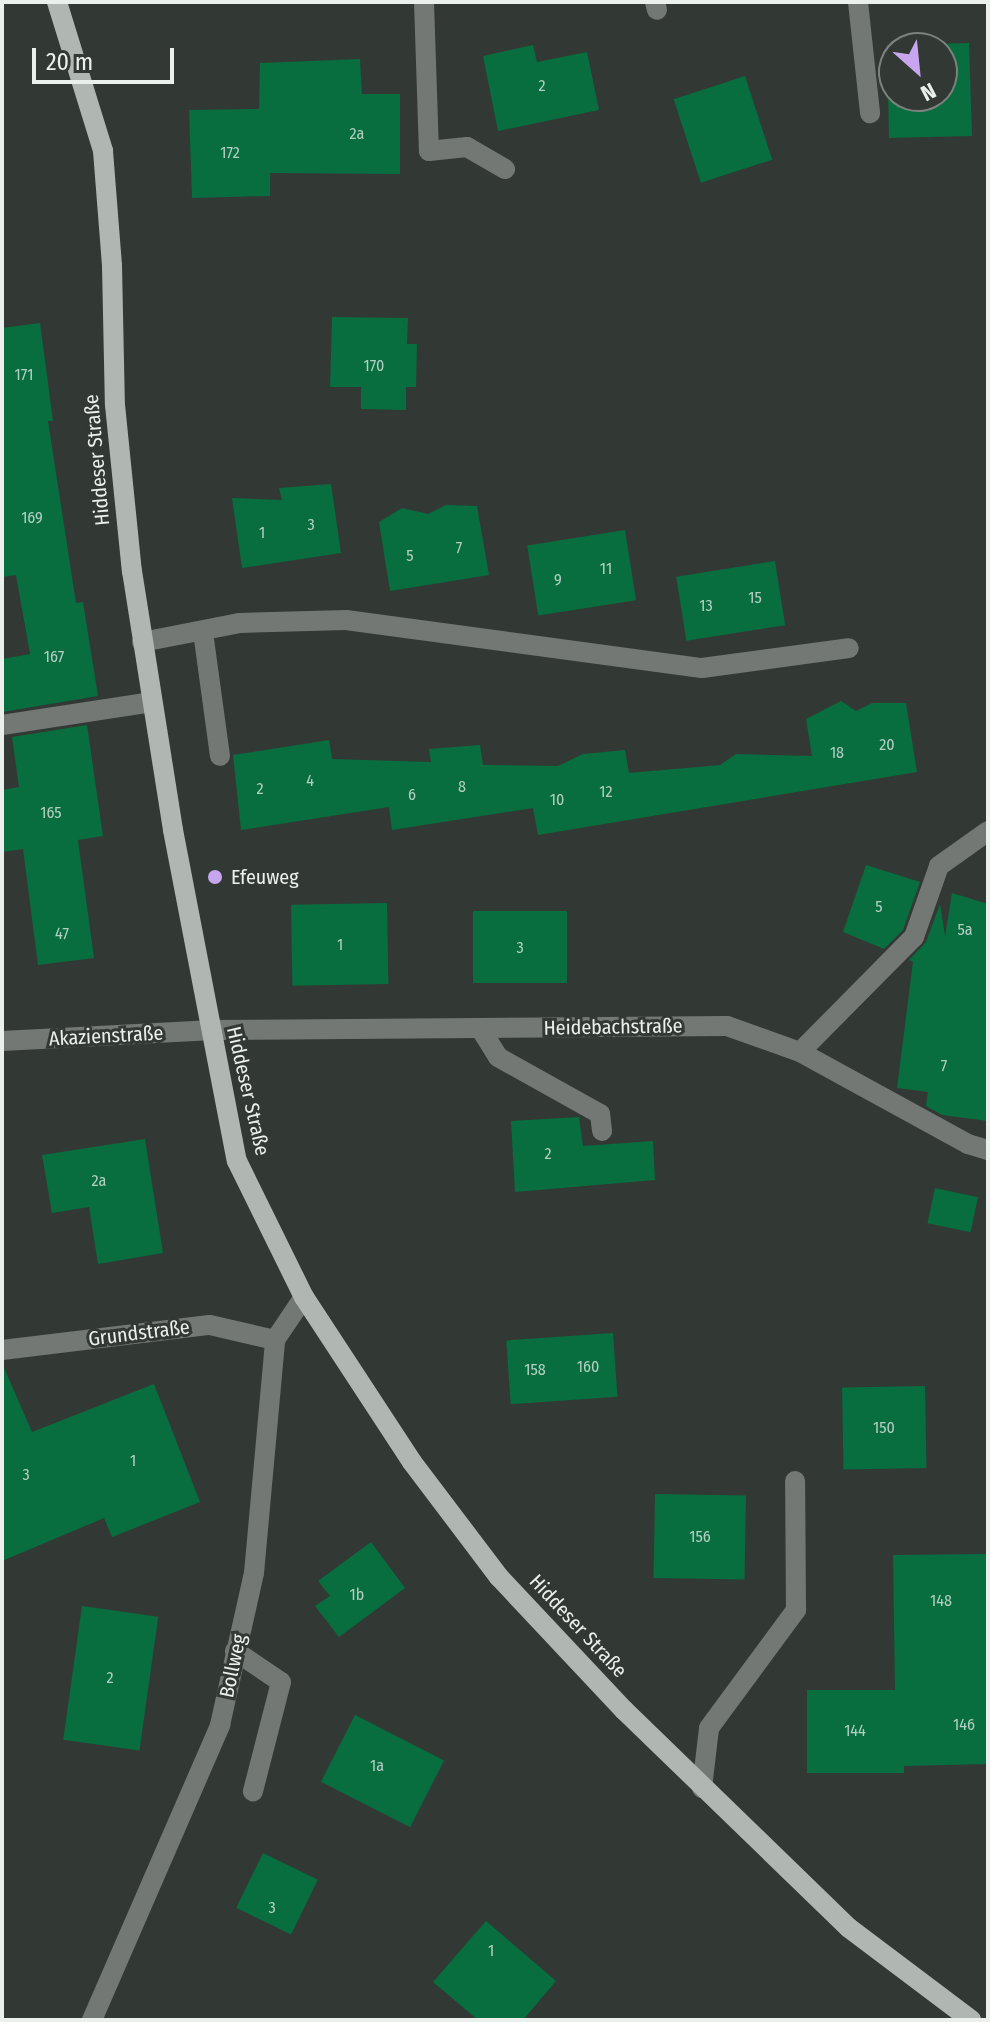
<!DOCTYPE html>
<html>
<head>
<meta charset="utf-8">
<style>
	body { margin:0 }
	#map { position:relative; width:990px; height:2022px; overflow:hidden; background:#323934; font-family:"Fira Sans Condensed",sans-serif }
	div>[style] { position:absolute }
	.building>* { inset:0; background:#086d3f; transform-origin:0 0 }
	.minor>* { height:20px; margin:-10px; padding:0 10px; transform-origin:10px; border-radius:10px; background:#747875 }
	.major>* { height:20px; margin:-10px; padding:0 10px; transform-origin:10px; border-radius:10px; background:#b0b7b2 }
	.dots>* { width:22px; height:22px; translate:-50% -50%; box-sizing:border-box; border:4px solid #323934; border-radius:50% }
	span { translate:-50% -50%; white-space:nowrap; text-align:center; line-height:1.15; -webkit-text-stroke:6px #323934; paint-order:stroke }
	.number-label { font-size:16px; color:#b3cfc2 }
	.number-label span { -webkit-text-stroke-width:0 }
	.street-label { font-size:20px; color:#ecf0ed }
	.poi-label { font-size:20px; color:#ecf0ed }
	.left { translate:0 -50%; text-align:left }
	.frame { position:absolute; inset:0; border:4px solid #ecf0ed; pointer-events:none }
	.north { position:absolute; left:878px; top:32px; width:80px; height:80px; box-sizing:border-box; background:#323934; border:2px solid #7c827e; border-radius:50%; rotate:153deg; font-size:22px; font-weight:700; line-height:32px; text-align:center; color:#ecf0ed }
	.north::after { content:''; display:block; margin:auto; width:28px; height:36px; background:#c8a6ef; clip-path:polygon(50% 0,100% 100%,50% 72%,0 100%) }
	.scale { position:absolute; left:32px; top:48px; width:142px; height:36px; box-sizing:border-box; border:4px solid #ecf0ed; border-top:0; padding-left:10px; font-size:24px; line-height:28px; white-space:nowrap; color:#ecf0ed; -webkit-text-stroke:6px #323934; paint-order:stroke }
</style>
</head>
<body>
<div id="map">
	<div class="building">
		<div style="clip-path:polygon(evenodd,969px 43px,972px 136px,889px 138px,887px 45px,969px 43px,894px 48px,942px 48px,942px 96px,894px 96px,894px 48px)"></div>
		<div style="clip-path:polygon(533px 45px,537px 62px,587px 52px,599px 110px,498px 131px,483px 56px)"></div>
		<div style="clip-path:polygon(360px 59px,362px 94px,400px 94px,400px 174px,270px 173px,270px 196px,192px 198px,189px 110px,259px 109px,260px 63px)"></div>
		<div style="left:745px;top:76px;width:88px;height:75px;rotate:72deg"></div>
		<div style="clip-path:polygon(332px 317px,408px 318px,407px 344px,417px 344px,416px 387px,406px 387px,406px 410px,361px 409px,361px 387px,330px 387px)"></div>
		<div style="clip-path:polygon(40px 323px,53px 421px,48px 421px,76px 603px,83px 602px,98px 696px,2px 712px,2px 659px,30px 654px,16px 575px,2px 577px,2px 328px)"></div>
		<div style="clip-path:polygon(331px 484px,341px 553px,242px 568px,232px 498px,282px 500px,279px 488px)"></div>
		<div style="clip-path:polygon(446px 505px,477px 506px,489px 575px,390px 591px,379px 522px,402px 508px,428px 514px)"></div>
		<div style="left:625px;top:530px;width:71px;height:99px;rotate:81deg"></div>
		<div style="left:775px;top:561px;width:65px;height:100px;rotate:81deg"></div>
		<div style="clip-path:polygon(841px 701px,856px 711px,872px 703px,906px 703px,917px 772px,538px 835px,533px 808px,392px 830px,389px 807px,241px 830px,233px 755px,329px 740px,332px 759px,431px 762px,429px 749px,480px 745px,483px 765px,558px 766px,583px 754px,625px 750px,629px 773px,720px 765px,736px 754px,812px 756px,806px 719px)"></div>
		<div style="clip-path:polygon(87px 725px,103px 836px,78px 840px,94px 958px,38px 965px,23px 849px,2px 852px,2px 790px,19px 787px,12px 737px)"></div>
		<div style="clip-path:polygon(866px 865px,920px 882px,903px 930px,884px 949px,843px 932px)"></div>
		<div style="clip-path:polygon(952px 893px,988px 904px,988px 1121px,942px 1115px,926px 1106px,928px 1092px,897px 1088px,913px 962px,909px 960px,926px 942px,940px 904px,945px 936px)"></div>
		<div style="left:387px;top:903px;width:81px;height:96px;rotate:89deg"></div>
		<div style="left:567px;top:911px;width:72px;height:94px;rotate:90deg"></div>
		<div style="clip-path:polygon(579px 1117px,583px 1146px,653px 1141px,655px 1180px,515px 1192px,511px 1121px)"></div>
		<div style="clip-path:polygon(145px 1139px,163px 1253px,98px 1264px,89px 1207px,52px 1213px,42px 1155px)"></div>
		<div style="left:935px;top:1188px;width:44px;height:36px;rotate:12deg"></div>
		<div style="left:613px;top:1333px;width:64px;height:107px;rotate:86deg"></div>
		<div style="clip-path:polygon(2px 1363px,32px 1432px,154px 1384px,200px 1502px,112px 1537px,104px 1518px,2px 1561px)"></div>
		<div style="left:925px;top:1386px;width:82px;height:83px;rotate:89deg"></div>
		<div style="left:655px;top:1494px;width:91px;height:84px;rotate:1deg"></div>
		<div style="clip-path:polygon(371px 1542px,405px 1588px,339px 1637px,315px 1606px,330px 1596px,318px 1581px)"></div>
		<div style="clip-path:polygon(988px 1554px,988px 1764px,904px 1766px,904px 1773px,807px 1773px,807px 1690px,895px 1690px,893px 1555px)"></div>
		<div style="left:82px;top:1606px;width:77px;height:135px;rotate:8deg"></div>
		<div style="left:355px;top:1715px;width:100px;height:75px;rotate:27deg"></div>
		<div style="left:263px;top:1853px;width:61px;height:61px;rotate:26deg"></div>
		<div style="clip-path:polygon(486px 1921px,556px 1981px,523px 2020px,478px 2020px,433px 1982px)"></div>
	</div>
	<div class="minor">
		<div style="left:424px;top:2px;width:149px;rotate:88.1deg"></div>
		<div style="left:429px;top:151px;width:38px;rotate:-6deg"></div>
		<div style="left:467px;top:147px;width:44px;rotate:30.1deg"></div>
		<div style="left:655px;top:2px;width:8px;rotate:76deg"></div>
		<div style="left:858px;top:2px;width:112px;rotate:83.8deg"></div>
		<div style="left:203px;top:632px;width:125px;rotate:82.2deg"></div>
		<div style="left:142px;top:642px;width:100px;rotate:-11deg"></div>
		<div style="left:240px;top:623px;width:106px;rotate:-1.6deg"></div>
		<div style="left:346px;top:620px;width:359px;rotate:7.7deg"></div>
		<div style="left:702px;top:668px;width:148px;rotate:-7.7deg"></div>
		<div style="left:2px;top:725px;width:152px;rotate:-8.7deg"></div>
		<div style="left:480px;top:1028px;width:34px;rotate:58deg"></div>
		<div style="left:498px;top:1057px;width:117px;rotate:29.2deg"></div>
		<div style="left:600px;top:1114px;width:17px;rotate:83deg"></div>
		<div style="left:2px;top:1041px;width:207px;rotate:-3deg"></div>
		<div style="left:209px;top:1030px;width:518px;rotate:-0.44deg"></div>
		<div style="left:727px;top:1026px;width:77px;rotate:19.6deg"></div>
		<div style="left:800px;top:1052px;width:192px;rotate:28.7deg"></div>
		<div style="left:968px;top:1144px;width:21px;rotate:17deg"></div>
		<div style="left:800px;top:1052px;width:162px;rotate:-45.3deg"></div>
		<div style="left:914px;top:937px;width:75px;rotate:-70.6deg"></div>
		<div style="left:939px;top:866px;width:60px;rotate:-35.5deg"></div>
		<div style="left:2px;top:1350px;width:209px;rotate:-6.9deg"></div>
		<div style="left:210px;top:1325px;width:67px;rotate:13deg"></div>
		<div style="left:235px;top:1651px;width:55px;rotate:34deg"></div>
		<div style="left:281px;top:1682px;width:113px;rotate:104.4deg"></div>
		<div style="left:702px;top:1788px;width:60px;rotate:-83.3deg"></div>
		<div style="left:709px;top:1728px;width:147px;rotate:-53.6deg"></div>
		<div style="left:796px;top:1610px;width:129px;rotate:-90.4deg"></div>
		<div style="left:92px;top:2020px;width:322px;rotate:-66.5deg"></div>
		<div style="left:220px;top:1725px;width:156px;rotate:-77.4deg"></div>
		<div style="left:254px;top:1573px;width:234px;rotate:-84.8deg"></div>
		<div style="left:275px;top:1340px;width:52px;rotate:-56deg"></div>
	</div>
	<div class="major">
		<div style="left:57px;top:2px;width:156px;rotate:72.8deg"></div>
		<div style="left:103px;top:151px;width:115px;rotate:85.5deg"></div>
		<div style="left:112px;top:266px;width:139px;rotate:88.8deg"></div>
		<div style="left:115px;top:405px;width:167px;rotate:84.2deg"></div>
		<div style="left:132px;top:571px;width:262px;rotate:81deg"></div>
		<div style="left:173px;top:830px;width:337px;rotate:79.1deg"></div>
		<div style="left:237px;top:1161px;width:152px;rotate:63.8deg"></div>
		<div style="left:304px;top:1297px;width:197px;rotate:56.8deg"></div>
		<div style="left:412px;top:1462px;width:144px;rotate:52.9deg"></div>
		<div style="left:499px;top:1577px;width:183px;rotate:46.8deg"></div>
		<div style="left:624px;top:1710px;width:313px;rotate:44.1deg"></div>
		<div style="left:849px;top:1928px;width:153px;rotate:37deg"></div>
	</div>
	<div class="dots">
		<div style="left:215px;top:877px;background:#c8a6ef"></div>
	</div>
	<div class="number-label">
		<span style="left:542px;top:86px">2</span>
		<span style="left:357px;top:134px">2a</span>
		<span style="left:230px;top:153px">172</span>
		<span style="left:374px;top:366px">170</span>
		<span style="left:24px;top:375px">171</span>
		<span style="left:32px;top:518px">169</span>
		<span style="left:311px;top:525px">3</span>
		<span style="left:262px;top:533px">1</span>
		<span style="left:459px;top:548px">7</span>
		<span style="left:410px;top:556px">5</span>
		<span style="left:606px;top:569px">11</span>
		<span style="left:558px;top:580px">9</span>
		<span style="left:755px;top:598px">15</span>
		<span style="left:706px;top:606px">13</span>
		<span style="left:54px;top:657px">167</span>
		<span style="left:887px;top:745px">20</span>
		<span style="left:837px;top:753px">18</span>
		<span style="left:310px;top:781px">4</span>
		<span style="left:462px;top:787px">8</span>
		<span style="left:260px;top:789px">2</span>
		<span style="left:606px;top:792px">12</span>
		<span style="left:412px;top:795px">6</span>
		<span style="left:557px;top:800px">10</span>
		<span style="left:51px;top:813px">165</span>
		<span style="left:879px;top:907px">5</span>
		<span style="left:965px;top:930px">5a</span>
		<span style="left:62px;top:934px">47</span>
		<span style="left:340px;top:945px">1</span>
		<span style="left:520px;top:948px">3</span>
		<span style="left:944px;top:1066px">7</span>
		<span style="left:548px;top:1154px">2</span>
		<span style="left:99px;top:1181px">2a</span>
		<span style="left:588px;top:1367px">160</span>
		<span style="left:535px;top:1370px">158</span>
		<span style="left:884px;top:1428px">150</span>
		<span style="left:133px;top:1461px">1</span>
		<span style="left:26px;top:1475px">3</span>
		<span style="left:700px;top:1537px">156</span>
		<span style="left:357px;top:1595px">1b</span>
		<span style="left:941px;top:1601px">148</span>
		<span style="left:110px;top:1678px">2</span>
		<span style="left:964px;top:1725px">146</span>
		<span style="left:855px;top:1731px">144</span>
		<span style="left:377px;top:1766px">1a</span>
		<span style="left:272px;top:1908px">3</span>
		<span style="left:491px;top:1951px">1</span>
	</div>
	<div class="street-label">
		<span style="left:97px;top:460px;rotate:-95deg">Hiddeser Straße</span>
		<span style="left:613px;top:1027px;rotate:-1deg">Heidebachstraße</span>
		<span style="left:106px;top:1036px;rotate:-3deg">Akazienstraße</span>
		<span style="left:248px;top:1091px;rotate:77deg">Hiddeser Straße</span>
		<span style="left:139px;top:1333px;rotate:-7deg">Grundstraße</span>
		<span style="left:578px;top:1626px;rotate:47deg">Hiddeser Straße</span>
		<span style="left:233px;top:1666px;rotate:-78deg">Bollweg</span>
	</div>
	<div class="poi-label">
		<span class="left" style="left:231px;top:877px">Efeuweg</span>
	</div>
	<div class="frame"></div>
	<div class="north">N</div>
	<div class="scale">20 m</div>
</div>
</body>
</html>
